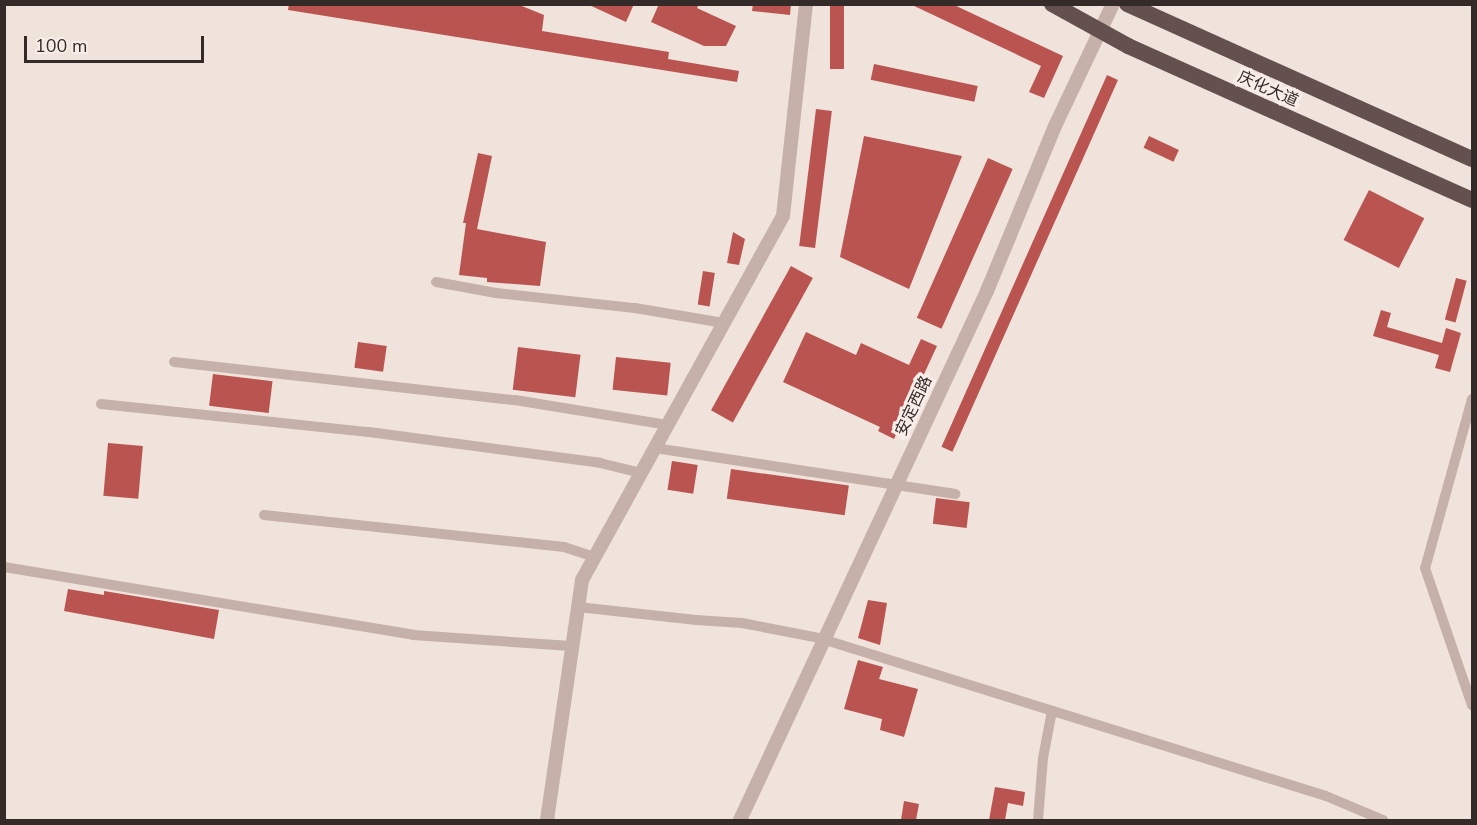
<!DOCTYPE html>
<html>
<head>
<meta charset="utf-8">
<style>
	body { margin:0 }
	#map { position:relative; width:1477px; height:825px; overflow:hidden; background:#efe3dc; font-family:"Nunito Sans","Noto Sans SC",sans-serif }
	div>[style] { position:absolute }
	.building>* { inset:0; background:#ba5450; transform-origin:0 0 }
	.minor>* { height:10px; margin:-5px; padding:0 5px; transform-origin:5px; border-radius:5px; background:#c6b1aa }
	.tertiary>* { height:14px; margin:-7px; padding:0 7px; transform-origin:7px; border-radius:7px; background:#c6b1aa }
	.trunk>* { height:16px; margin:-8px; padding:0 8px; transform-origin:8px; border-radius:8px; background:#64504e }
	span { translate:-50% -50%; white-space:nowrap; text-align:center; line-height:1.15; -webkit-text-stroke:6px #f8ede8; paint-order:stroke }
	.street-label { font-size:16px; color:#342a28 }
	.frame { position:absolute; inset:0; border:6px solid #342a28; pointer-events:none }
	.scale { position:absolute; left:24px; top:36px; width:180px; height:27px; box-sizing:border-box; border:3px solid #342a28; border-top:0; padding-left:8px; font-size:18px; line-height:21px; white-space:nowrap; color:#342a28; -webkit-text-stroke:4px #f8ede8; paint-order:stroke }
</style>
</head>
<body>
<div id="map">
	<div class="building">
		<div style="clip-path:polygon(289px 4px,517px 4px,544px 15px,542px 31px,669px 52px,668px 59px,739px 71px,737px 82px,288px 10px)"></div>
		<div style="clip-path:polygon(587px 4px,634px 4px,626px 22px)"></div>
		<div style="clip-path:polygon(659px 4px,699px 4px,697px 8px,736px 26px,726px 46px,704px 46px,651px 22px)"></div>
		<div style="clip-path:polygon(753px 4px,791px 4px,790px 15px,752px 11px)"></div>
		<div style="left:830px;top:4px;width:14px;height:65px"></div>
		<div style="clip-path:polygon(910px 4px,952px 4px,1063px 56px,1044px 98px,1029px 92px,1041px 66px)"></div>
		<div style="left:874px;top:64px;width:106px;height:16px;rotate:12deg"></div>
		<div style="left:1107px;top:75px;width:12px;height:407px;rotate:24deg"></div>
		<div style="left:816px;top:109px;width:16px;height:138px;rotate:7deg"></div>
		<div style="clip-path:polygon(864px 136px,962px 156px,909px 289px,840px 257px)"></div>
		<div style="left:1149px;top:136px;width:33px;height:13px;rotate:25deg"></div>
		<div style="clip-path:polygon(478px 153px,492px 156px,477px 229px,546px 242px,540px 286px,487px 282px,487px 278px,459px 275px,466px 223px,463px 223px)"></div>
		<div style="left:988px;top:158px;width:27px;height:175px;rotate:24deg"></div>
		<div style="left:1369px;top:190px;width:62px;height:56px;rotate:27deg"></div>
		<div style="clip-path:polygon(733px 232px,745px 239px,739px 265px,727px 263px)"></div>
		<div style="left:791px;top:266px;width:25px;height:165px;rotate:29deg"></div>
		<div style="left:703px;top:271px;width:12px;height:34px;rotate:9deg"></div>
		<div style="left:1456px;top:278px;width:11px;height:43px;rotate:15deg"></div>
		<div style="clip-path:polygon(1381px 310px,1391px 313px,1387px 327px,1442px 343px,1446px 328px,1461px 333px,1450px 372px,1435px 368px,1439px 355px,1373px 336px)"></div>
		<div style="clip-path:polygon(806px 332px,856px 355px,861px 343px,909px 365px,921px 339px,937px 346px,894px 439px,878px 431px,880px 427px,783px 382px)"></div>
		<div style="left:358px;top:342px;width:29px;height:26px;rotate:8deg"></div>
		<div style="left:518px;top:347px;width:63px;height:43px;rotate:7deg"></div>
		<div style="left:616px;top:357px;width:55px;height:33px;rotate:6deg"></div>
		<div style="left:213px;top:374px;width:60px;height:32px;rotate:7deg"></div>
		<div style="left:108px;top:443px;width:35px;height:53px;rotate:5deg"></div>
		<div style="left:672px;top:461px;width:26px;height:29px;rotate:9deg"></div>
		<div style="left:731px;top:469px;width:119px;height:30px;rotate:8deg"></div>
		<div style="left:936px;top:498px;width:34px;height:26px;rotate:7deg"></div>
		<div style="clip-path:polygon(68px 589px,104px 595px,104px 591px,219px 610px,214px 639px,64px 611px)"></div>
		<div style="clip-path:polygon(868px 600px,887px 603px,880px 645px,858px 638px)"></div>
		<div style="clip-path:polygon(858px 660px,883px 667px,879px 679px,918px 689px,904px 737px,880px 730px,882px 719px,844px 709px)"></div>
		<div style="clip-path:polygon(995px 787px,1025px 792px,1023px 806px,1008px 803px,1005px 820px,989px 820px)"></div>
		<div style="clip-path:polygon(904px 801px,919px 804px,916px 820px,901px 820px)"></div>
	</div>
	<div class="minor">
		<div style="left:436px;top:282px;width:61px;rotate:10.4deg"></div>
		<div style="left:496px;top:293px;width:140px;rotate:6.2deg"></div>
		<div style="left:635px;top:308px;width:90px;rotate:9.6deg"></div>
		<div style="left:174px;top:362px;width:343px;rotate:6.4deg"></div>
		<div style="left:515px;top:400px;width:154px;rotate:9.3deg"></div>
		<div style="left:1472px;top:399px;width:175px;rotate:105.5deg"></div>
		<div style="left:1425px;top:568px;width:145px;rotate:71.1deg"></div>
		<div style="left:101px;top:404px;width:269px;rotate:6deg"></div>
		<div style="left:369px;top:432px;width:233px;rotate:7.6deg"></div>
		<div style="left:600px;top:463px;width:42px;rotate:13.7deg"></div>
		<div style="left:655px;top:448px;width:304px;rotate:8.7deg"></div>
		<div style="left:264px;top:515px;width:302px;rotate:6.1deg"></div>
		<div style="left:564px;top:547px;width:33px;rotate:18deg"></div>
		<div style="left:4px;top:567px;width:415px;rotate:9.4deg"></div>
		<div style="left:413px;top:635px;width:158px;rotate:4deg"></div>
		<div style="left:578px;top:607px;width:119px;rotate:6.3deg"></div>
		<div style="left:696px;top:620px;width:46px;rotate:3.7deg"></div>
		<div style="left:742px;top:623px;width:78px;rotate:11deg"></div>
		<div style="left:819px;top:638px;width:531px;rotate:17.31deg"></div>
		<div style="left:1326px;top:796px;width:62px;rotate:22.8deg"></div>
		<div style="left:1038px;top:820px;width:62px;rotate:-85.4deg"></div>
		<div style="left:1043px;top:758px;width:48px;rotate:-79.2deg"></div>
	</div>
	<div class="tertiary">
		<div style="left:547px;top:820px;width:243px;rotate:-81.7deg"></div>
		<div style="left:582px;top:580px;width:416px;rotate:-61.1deg"></div>
		<div style="left:783px;top:216px;width:213px;rotate:-83.8deg"></div>
		<div style="left:740px;top:820px;width:584px;rotate:-64.97deg"></div>
		<div style="left:987px;top:291px;width:178px;rotate:-67.6deg"></div>
		<div style="left:1055px;top:126px;width:135px;rotate:-64.6deg"></div>
	</div>
	<div class="trunk">
		<div style="left:1052px;top:4px;width:87px;rotate:28.9deg"></div>
		<div style="left:1128px;top:46px;width:377px;rotate:24.1deg"></div>
		<div style="left:1127px;top:4px;width:378px;rotate:24.2deg"></div>
	</div>
	<div class="street-label">
		<span style="left:1268px;top:89px;rotate:24deg">庆化大道</span>
		<span style="left:914px;top:406px;rotate:-65deg">安定西路</span>
	</div>
	<div class="frame"></div>
	<div class="scale">100 m</div>
</div>
</body>
</html>
